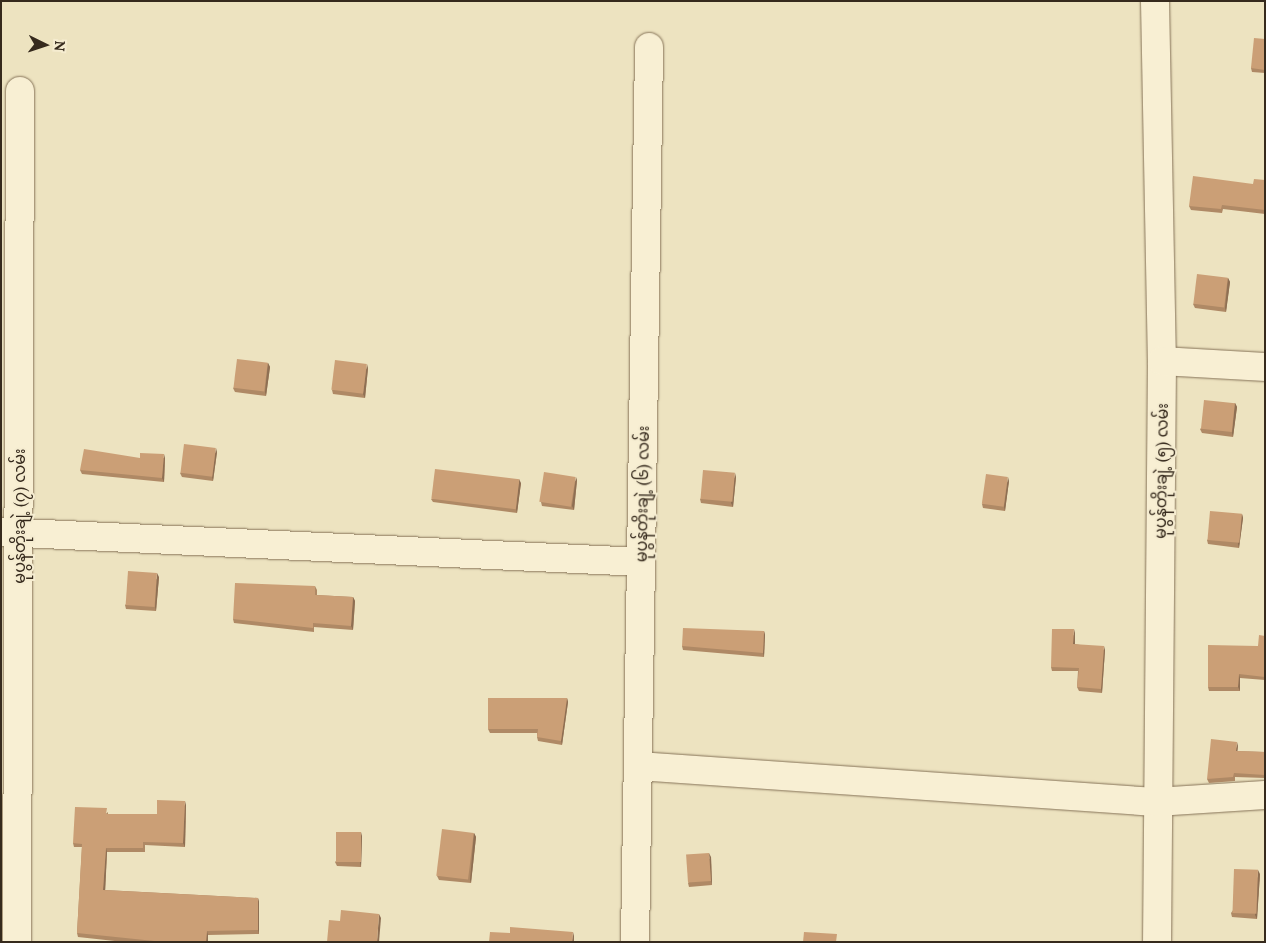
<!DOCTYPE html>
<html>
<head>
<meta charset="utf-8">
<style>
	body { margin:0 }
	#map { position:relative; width:1266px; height:943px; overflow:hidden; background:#ede3c0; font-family:Lora,"Noto Sans Myanmar",serif }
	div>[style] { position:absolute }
	.roads { filter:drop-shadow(0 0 1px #867358) drop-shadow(0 0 1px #867358) }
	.minor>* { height:28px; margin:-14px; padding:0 14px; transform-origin:14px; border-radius:14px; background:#f8efd3 }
	.wall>* { inset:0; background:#af8965 }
	.shaded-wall>* { inset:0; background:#8e6f53 }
	.building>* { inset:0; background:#cb9f76; transform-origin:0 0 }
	span { translate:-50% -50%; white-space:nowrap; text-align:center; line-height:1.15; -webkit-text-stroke:4px #f5ecd0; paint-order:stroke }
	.street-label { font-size:16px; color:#362a1d }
	.frame { position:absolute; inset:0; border:2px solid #362a1d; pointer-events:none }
	.north { position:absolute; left:20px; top:20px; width:50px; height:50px; -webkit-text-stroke:4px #f5ecd0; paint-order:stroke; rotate:94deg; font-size:14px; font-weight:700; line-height:20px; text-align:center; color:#362a1d }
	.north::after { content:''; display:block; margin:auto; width:18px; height:22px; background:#362a1d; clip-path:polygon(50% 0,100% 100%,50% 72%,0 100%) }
</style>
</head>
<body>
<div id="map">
	<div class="roads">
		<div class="minor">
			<div style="left:1155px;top:1px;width:360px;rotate:88.9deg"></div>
			<div style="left:1162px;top:361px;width:581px;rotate:90.49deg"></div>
			<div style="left:1162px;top:361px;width:103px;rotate:3.3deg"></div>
			<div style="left:1px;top:532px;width:641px;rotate:2.68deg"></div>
			<div style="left:638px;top:766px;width:519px;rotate:3.98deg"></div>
			<div style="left:1156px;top:802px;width:109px;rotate:-3.7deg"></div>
			<div style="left:17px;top:942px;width:851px;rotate:-89.8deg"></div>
			<div style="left:635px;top:942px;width:895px;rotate:-89.1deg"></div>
		</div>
	</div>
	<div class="wall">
		<div style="clip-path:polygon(1265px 39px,1265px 73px,1252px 72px,1251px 68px)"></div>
		<div style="clip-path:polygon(1265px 180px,1265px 214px,1223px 209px,1222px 213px,1191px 210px,1189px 206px)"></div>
		<div style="clip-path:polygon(1228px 278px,1230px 282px,1226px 312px,1195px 308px,1193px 304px)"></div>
		<div style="clip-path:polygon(268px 363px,270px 367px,266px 396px,235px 392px,233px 388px)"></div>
		<div style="clip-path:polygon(368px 368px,365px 398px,333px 394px,332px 390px)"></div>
		<div style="clip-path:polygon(1235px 403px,1237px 407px,1233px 437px,1202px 433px,1200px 429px)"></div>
		<div style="clip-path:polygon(217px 452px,213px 481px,182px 477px,180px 473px)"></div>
		<div style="clip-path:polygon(140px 458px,165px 458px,164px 482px,82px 474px,80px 470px)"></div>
		<div style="clip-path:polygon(736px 477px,733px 507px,701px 503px,700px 499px)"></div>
		<div style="clip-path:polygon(577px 480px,574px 510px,542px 506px,541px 502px)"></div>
		<div style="clip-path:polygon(1009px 481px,1005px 511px,983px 508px,982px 504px)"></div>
		<div style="clip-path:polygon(521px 483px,517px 513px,433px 502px,431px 499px)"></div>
		<div style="clip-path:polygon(1242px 514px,1243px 518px,1239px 548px,1208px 544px,1207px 540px)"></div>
		<div style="clip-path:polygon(159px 577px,156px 611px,126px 609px,125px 605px)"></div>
		<div style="clip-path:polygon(315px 586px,317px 590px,317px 595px,353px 597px,355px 601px,353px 630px,314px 627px,314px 632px,234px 623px,233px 619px)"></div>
		<div style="clip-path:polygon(764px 631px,765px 635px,764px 657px,683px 650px,682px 646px)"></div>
		<div style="clip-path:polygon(1075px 633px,1075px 644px,1105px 650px,1102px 693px,1079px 691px,1077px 687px,1078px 671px,1052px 671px,1051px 667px)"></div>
		<div style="clip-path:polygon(1265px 636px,1265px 680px,1240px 678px,1240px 691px,1209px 691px,1208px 687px,1258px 646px)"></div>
		<div style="clip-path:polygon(567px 698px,568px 702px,562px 745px,538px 741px,537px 737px,537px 733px,490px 733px,488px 729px)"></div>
		<div style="clip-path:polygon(1238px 746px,1237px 751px,1265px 752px,1265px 778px,1235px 777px,1235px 781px,1209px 783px,1207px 779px)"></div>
		<div style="clip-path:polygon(186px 805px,185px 847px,145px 845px,145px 852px,107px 852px,105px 890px,258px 898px,259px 902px,259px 934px,208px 935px,208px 942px,124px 942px,78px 937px,77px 933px,82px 847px,74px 847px,73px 843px,108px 812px,108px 814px,157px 814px)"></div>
		<div style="clip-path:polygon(474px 833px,476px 837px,471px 883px,439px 880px,437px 876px)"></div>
		<div style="clip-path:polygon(362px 836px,361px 867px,337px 866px,335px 862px)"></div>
		<div style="clip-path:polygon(711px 857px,712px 885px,689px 887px,688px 883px)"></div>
		<div style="clip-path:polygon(1260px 874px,1257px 919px,1232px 917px,1231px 913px)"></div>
	</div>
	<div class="shaded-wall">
		<div style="clip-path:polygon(1228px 278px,1230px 282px,1226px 312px,1225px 308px)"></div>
		<div style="clip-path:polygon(268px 363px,270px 367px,266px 396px,265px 392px)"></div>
		<div style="clip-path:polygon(367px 364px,368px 368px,365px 398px,363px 394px)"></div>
		<div style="clip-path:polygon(1235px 403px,1237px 407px,1233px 437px,1232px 433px)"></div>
		<div style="clip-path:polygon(216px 448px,217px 452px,213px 481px,212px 477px)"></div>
		<div style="clip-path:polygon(164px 454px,165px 458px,164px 482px,162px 478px)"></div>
		<div style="clip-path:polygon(735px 473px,736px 477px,733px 507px,731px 503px)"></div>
		<div style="clip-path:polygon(576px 477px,577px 480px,574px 510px,572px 506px)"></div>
		<div style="clip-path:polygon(1008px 477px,1009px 481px,1005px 511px,1004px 507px)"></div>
		<div style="clip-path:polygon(519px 479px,521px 483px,517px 513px,516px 509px)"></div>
		<div style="clip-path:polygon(1242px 514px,1243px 518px,1239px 548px,1238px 544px)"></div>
		<div style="clip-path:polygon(157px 573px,159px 577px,156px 611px,155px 607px)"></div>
		<div style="clip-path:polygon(353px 597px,355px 601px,353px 630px,351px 626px)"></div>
		<div style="clip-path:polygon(1074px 629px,1075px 633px,1075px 648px,1073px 644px)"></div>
		<div style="clip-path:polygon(764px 631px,765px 635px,764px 657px,763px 653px)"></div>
		<div style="clip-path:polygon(1104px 646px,1105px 650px,1102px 693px,1101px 689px)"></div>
		<div style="clip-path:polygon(1239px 674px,1240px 678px,1240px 691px,1238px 687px)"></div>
		<div style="clip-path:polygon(567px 698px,568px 702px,562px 745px,561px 741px)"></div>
		<div style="clip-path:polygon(1237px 742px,1238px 746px,1237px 755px,1236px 751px)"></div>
		<div style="clip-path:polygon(185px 801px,186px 805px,185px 847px,183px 843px)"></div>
		<div style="clip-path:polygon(361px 832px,362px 836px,361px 867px,360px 863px)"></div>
		<div style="clip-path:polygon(474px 833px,476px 837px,471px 883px,470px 880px)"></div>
		<div style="clip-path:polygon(106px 848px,107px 852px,105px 894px,103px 890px)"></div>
		<div style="clip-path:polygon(709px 853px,711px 857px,712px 885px,711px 881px)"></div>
		<div style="clip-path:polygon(1258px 870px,1260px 874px,1257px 919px,1255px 915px)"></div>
		<div style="clip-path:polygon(258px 898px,259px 902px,259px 934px,258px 930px)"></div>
		<div style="clip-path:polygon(379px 914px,381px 918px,379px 942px,377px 942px)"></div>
		<div style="clip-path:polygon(207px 931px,208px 935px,208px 942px,206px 942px)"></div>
		<div style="clip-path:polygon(573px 932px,574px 936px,574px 942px,572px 942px)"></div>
	</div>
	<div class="building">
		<div style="clip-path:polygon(1254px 38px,1265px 39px,1265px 70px,1251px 68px)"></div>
		<div style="clip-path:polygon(1193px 176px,1253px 184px,1254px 179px,1265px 180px,1265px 210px,1222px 205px,1221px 209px,1189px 206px)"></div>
		<div style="left:1197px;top:274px;width:31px;height:30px;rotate:7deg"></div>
		<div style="left:237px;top:359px;width:31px;height:29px;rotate:7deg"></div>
		<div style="left:335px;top:360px;width:32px;height:30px;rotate:7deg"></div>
		<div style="left:1204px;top:400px;width:31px;height:29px;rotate:6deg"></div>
		<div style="left:184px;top:444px;width:32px;height:29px;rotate:7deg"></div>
		<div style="clip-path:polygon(84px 449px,140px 458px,140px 453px,164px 454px,162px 478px,80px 470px)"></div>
		<div style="left:435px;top:469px;width:85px;height:30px;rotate:7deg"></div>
		<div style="left:703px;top:470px;width:32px;height:29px;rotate:5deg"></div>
		<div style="left:544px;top:472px;width:32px;height:30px;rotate:9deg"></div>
		<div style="left:986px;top:474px;width:22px;height:30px;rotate:8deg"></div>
		<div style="left:1210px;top:511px;width:32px;height:29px;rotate:5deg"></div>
		<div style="left:128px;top:571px;width:29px;height:34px;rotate:4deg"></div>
		<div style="clip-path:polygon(235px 583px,315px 586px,315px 595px,353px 597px,351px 626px,313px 623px,313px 628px,233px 619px)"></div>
		<div style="clip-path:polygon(683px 628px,764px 631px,763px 653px,682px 646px)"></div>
		<div style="clip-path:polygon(1052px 629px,1074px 629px,1073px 644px,1104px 646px,1101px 689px,1077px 687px,1079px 668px,1051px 667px)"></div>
		<div style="clip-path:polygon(1259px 635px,1265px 636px,1265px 677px,1239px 674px,1238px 687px,1208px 687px,1208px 645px,1258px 646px)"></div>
		<div style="clip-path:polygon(488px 698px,567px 698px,561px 741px,537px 737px,538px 729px,488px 729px)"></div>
		<div style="clip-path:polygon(1211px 739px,1237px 742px,1236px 751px,1265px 752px,1265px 775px,1234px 773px,1233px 777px,1207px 779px)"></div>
		<div style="clip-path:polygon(157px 800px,185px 801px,183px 843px,143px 842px,143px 848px,106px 848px,103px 890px,258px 898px,258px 930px,207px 931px,206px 942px,164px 942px,77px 933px,82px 844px,73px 843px,75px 807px,107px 808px,106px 814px,157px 814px)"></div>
		<div style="left:442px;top:829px;width:32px;height:47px;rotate:7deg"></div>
		<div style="left:336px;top:832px;width:25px;height:30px"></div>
		<div style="left:709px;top:853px;width:28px;height:23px;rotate:86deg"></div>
		<div style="left:1234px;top:869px;width:24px;height:44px;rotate:2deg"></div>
		<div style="clip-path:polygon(341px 910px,379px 914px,377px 942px,327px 942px,329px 920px,340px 921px)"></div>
		<div style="clip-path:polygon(510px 927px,573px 932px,572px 942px,489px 942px,490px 932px,510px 933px)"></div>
		<div style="clip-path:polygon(804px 932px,837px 934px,836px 942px,803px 942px)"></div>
	</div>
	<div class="street-label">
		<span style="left:1161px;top:471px;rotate:-89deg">မုပွန်တိုးချဲ့ (၅) လမ်း</span>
		<span style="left:642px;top:494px;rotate:-89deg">မုပွန်တိုးချဲ့ (၆) လမ်း</span>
		<span style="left:19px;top:516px;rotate:-90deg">မုပွန်တိုးချဲ့ (၇) လမ်း</span>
	</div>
	<div class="frame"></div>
	<div class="north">N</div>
</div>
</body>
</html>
